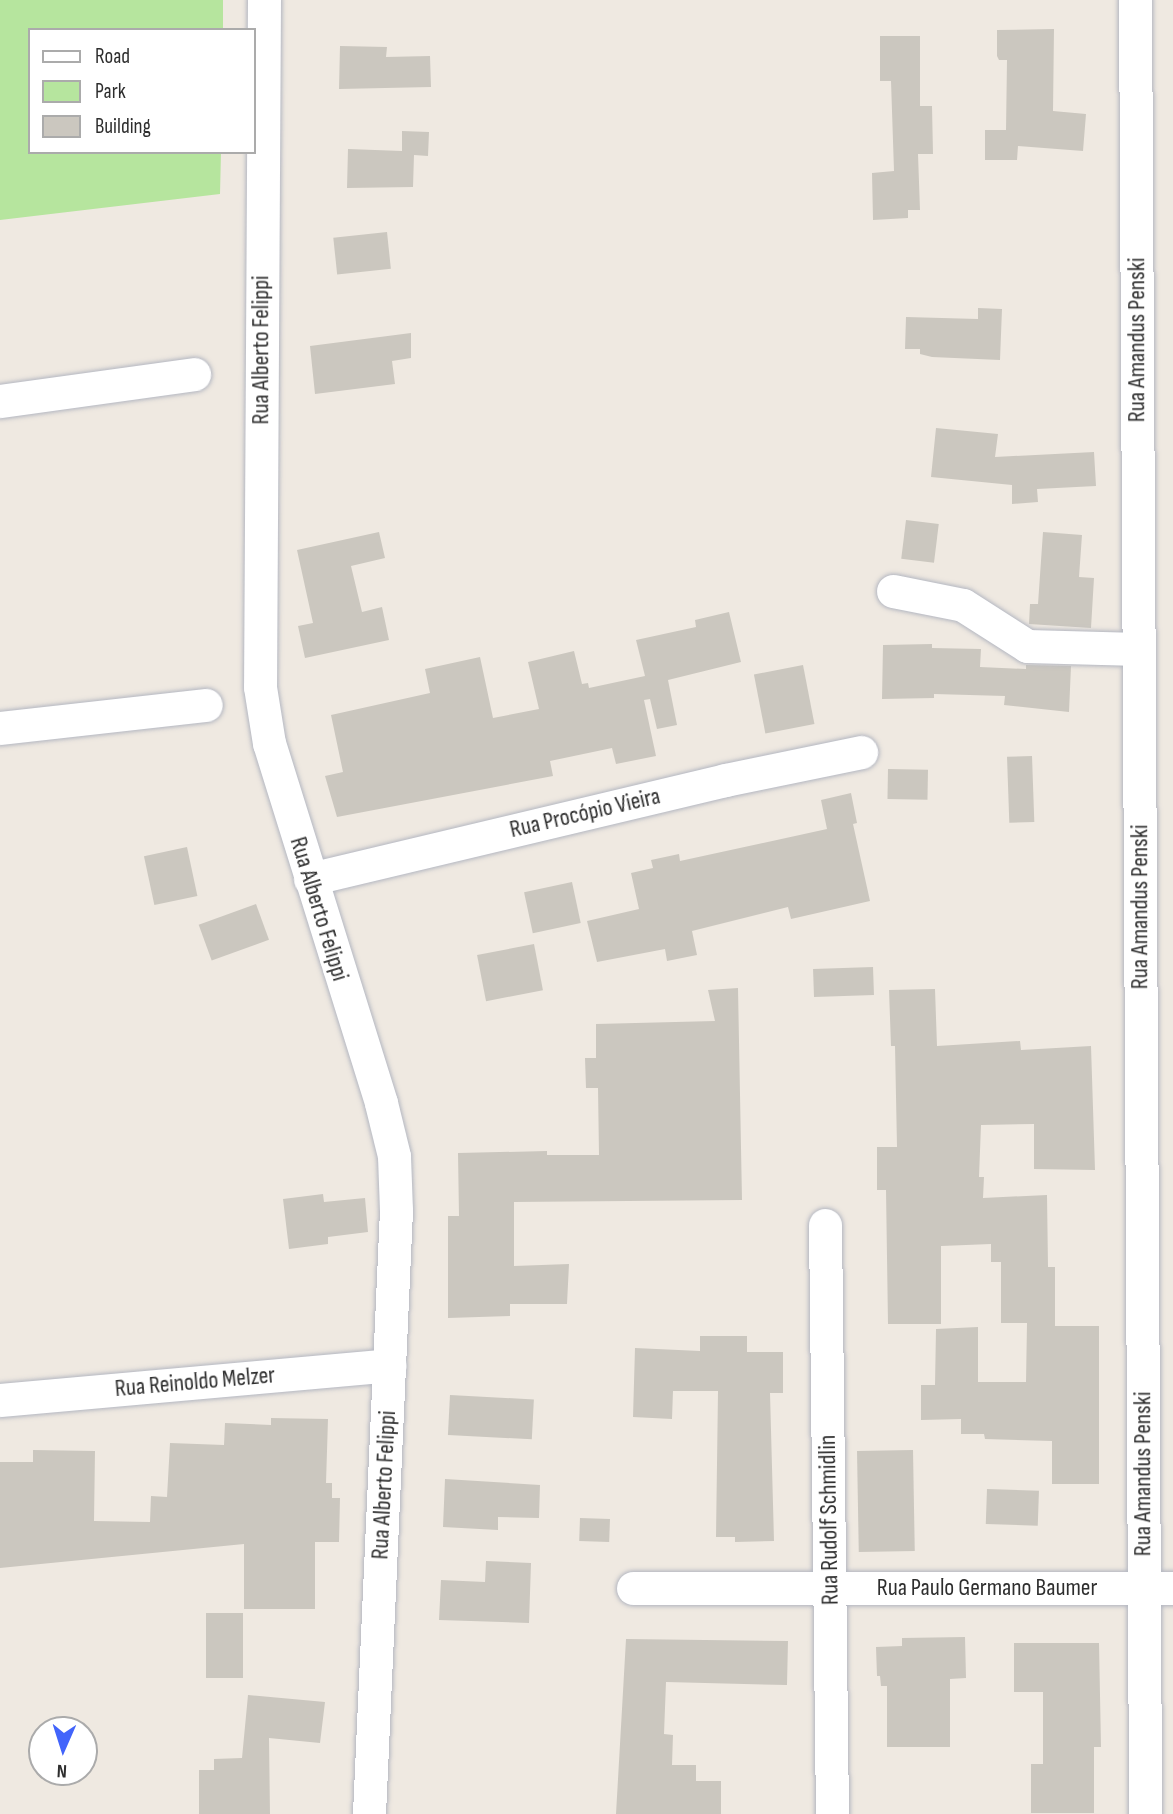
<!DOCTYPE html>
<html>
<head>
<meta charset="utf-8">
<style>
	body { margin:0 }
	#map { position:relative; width:1173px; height:1814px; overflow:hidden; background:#efe9e1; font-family:"Sofia Sans Condensed",sans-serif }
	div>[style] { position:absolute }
	.green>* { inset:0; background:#b6e59e }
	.building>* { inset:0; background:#cbc7bf; transform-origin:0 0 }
	.roads { filter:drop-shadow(0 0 2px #b4b7c1) drop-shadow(0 0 2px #b4b7c1) }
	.street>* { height:33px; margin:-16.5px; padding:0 16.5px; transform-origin:16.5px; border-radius:16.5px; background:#fff }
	span { translate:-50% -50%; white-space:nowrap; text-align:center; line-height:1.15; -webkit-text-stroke:6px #fff; paint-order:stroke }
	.street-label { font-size:24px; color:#2e2e2e }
	.legend { position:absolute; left:28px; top:28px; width:228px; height:126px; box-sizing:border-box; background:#fff; border:2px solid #ababab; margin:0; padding:9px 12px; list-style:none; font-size:21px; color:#2e2e2e }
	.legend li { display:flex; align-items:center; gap:14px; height:35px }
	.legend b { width:35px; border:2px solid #ababab }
	.north { position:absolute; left:28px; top:1716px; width:70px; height:70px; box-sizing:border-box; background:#fff; border:2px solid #ababab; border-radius:50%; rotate:183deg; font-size:19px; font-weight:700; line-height:28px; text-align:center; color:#2e2e2e }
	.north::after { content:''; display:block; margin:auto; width:24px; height:32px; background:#4264fb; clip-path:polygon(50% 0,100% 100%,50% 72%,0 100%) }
</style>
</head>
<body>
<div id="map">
	<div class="green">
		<div style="clip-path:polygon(0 0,223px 0,223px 30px,30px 30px,30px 152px,221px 152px,220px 194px,0 220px)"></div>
	</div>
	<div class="building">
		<div style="clip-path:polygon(1054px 29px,1053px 111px,1086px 114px,1083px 151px,1018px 146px,1017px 160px,985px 160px,985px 130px,1006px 130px,1007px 60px,999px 60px,997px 56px,997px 30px)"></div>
		<div style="clip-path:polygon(880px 36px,920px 36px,920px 106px,932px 106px,933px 154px,918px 154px,920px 210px,908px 210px,908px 218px,873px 220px,872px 173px,894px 171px,891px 81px,880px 81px)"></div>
		<div style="clip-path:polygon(340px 46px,387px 47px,386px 57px,430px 56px,431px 87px,339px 89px)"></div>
		<div style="clip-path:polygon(402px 131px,429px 132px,428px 156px,414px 155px,413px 187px,347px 188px,348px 149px,402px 151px)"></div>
		<div style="left:387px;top:232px;width:37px;height:54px;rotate:84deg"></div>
		<div style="clip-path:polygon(978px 308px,1002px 309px,1000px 360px,932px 357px,920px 354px,920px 349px,905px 349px,906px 317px,978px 319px)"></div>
		<div style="clip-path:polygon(411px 333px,411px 358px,392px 361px,395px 384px,315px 394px,310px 346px)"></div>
		<div style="clip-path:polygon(936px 428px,998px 434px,995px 457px,1094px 452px,1096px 486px,1037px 489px,1038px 502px,1012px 504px,1012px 485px,931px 477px)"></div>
		<div style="left:906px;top:520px;width:33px;height:39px;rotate:7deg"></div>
		<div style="clip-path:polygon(379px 532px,385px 558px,351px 566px,362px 612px,382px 607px,389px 640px,305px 658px,298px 626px,313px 623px,297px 550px)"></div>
		<div style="clip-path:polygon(1043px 532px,1082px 535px,1079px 577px,1094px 578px,1091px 628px,1029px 624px,1030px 604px,1038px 604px)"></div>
		<div style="clip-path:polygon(729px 612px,741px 662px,668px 680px,677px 725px,657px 729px,650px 699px,644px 700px,656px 756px,616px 764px,612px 748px,550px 761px,553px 776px,337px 817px,325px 776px,343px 772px,331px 715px,430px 693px,425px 669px,480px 657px,493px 718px,539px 709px,528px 662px,574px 651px,582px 684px,588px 683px,589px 688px,645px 676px,636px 640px,696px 627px,695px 620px)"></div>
		<div style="clip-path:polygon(932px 644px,932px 648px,981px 649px,980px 667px,1026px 669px,1026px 665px,1071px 666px,1069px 712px,1004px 705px,1005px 696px,934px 694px,934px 698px,882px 699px,883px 645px)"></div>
		<div style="left:803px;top:665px;width:60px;height:50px;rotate:79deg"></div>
		<div style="left:1032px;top:756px;width:66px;height:25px;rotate:88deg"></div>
		<div style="left:888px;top:769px;width:40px;height:30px;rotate:1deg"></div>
		<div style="clip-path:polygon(851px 793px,857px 823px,853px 824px,870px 901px,791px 919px,788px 907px,692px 931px,697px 955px,667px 961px,665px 949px,597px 962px,587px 921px,639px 909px,631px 873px,653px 868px,651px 860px,679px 854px,680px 861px,827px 829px,821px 800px)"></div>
		<div style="left:187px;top:847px;width:50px;height:44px;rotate:78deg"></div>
		<div style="left:572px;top:882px;width:42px;height:49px;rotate:78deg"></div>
		<div style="left:256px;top:904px;width:38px;height:61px;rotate:70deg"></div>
		<div style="left:534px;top:944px;width:47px;height:58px;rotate:79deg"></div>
		<div style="left:873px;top:967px;width:28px;height:60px;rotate:88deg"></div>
		<div style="clip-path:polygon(738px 988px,742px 1200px,514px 1202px,514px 1266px,569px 1264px,567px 1304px,510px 1304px,510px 1316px,448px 1318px,448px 1216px,459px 1216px,458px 1153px,547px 1151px,547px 1155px,599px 1155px,598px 1088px,586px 1088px,585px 1058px,596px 1058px,596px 1024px,715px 1021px,708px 990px)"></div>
		<div style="clip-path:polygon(935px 989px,937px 1046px,1020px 1041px,1021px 1050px,1091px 1046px,1095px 1170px,1034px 1169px,1034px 1124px,981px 1125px,979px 1177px,984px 1177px,983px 1198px,1047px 1195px,1048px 1267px,1055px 1267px,1055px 1326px,1099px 1326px,1099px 1484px,1052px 1484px,1052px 1441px,985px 1439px,984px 1434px,961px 1434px,961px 1419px,921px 1420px,921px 1385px,935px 1385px,936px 1329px,978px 1327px,978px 1382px,1026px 1382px,1027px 1323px,1001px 1323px,1001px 1262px,991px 1262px,991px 1244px,941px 1246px,941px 1324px,888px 1324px,886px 1190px,877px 1190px,877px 1147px,897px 1147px,895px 1046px,891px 1046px,889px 990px)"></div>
		<div style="clip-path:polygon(323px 1194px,324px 1202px,365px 1198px,368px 1232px,328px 1237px,328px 1244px,289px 1249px,283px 1199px)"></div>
		<div style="clip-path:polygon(700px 1336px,747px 1336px,747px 1352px,783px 1352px,783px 1393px,770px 1393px,774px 1541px,735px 1542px,735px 1537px,716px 1537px,718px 1391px,673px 1391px,672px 1419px,633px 1417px,635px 1348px,700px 1351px)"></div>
		<div style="left:450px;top:1395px;width:84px;height:40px;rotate:3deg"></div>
		<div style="clip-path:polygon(271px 1418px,328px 1419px,326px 1483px,332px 1483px,332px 1498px,340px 1498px,339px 1542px,315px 1542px,315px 1609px,244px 1609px,244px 1544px,0 1568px,0 1462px,33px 1462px,33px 1450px,95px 1451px,94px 1521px,150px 1522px,151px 1496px,167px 1497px,170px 1443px,224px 1445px,225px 1423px,271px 1425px)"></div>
		<div style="left:913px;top:1450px;width:101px;height:56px;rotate:89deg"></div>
		<div style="clip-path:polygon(445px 1479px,540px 1485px,539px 1518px,498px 1517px,498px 1530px,443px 1527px)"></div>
		<div style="left:987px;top:1489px;width:52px;height:35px;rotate:2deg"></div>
		<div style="left:580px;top:1518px;width:30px;height:23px;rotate:2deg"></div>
		<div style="clip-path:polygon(486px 1561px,531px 1563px,529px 1623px,439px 1620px,441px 1580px,485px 1582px)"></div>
		<div style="left:206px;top:1613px;width:37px;height:65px"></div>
		<div style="clip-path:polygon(965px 1637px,966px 1678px,950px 1679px,950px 1747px,887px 1747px,887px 1686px,881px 1686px,880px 1676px,877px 1676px,876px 1647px,902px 1646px,902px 1638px)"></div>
		<div style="clip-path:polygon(626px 1639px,788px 1641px,787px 1685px,666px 1682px,664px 1734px,673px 1735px,672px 1765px,696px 1765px,696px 1781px,721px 1781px,721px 1814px,616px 1814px)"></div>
		<div style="clip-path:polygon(1014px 1643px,1099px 1643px,1101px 1747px,1094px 1747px,1094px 1813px,1031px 1813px,1031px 1764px,1043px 1764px,1043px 1692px,1014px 1692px)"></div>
		<div style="clip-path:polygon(248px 1695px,325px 1702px,320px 1743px,269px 1738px,270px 1814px,199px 1814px,199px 1770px,214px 1770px,214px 1759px,242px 1758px)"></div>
	</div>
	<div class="roads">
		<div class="street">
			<div style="left:264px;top:0;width:687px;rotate:90.33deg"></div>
			<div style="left:260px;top:687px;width:57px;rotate:80.9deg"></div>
			<div style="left:269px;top:743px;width:377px;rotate:72.7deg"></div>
			<div style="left:381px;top:1103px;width:55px;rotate:76.2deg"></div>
			<div style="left:394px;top:1156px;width:54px;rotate:87.9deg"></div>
			<div style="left:396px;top:1210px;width:605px;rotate:92.56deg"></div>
			<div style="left:1135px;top:0;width:1814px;rotate:89.68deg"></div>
			<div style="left:0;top:401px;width:196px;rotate:-7.9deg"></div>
			<div style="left:893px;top:591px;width:71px;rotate:11.3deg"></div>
			<div style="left:963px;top:605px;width:76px;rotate:32.6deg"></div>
			<div style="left:1027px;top:646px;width:112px;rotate:1.5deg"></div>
			<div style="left:0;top:728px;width:207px;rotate:-6.4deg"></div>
			<div style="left:310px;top:879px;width:427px;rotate:-13.4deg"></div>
			<div style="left:725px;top:780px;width:139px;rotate:-11.6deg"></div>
			<div style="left:825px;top:1225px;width:589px;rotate:89.32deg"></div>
			<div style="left:0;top:1400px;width:391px;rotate:-5.1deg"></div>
			<div style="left:633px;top:1588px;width:540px"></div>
		</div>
	</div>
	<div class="street-label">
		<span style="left:1137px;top:340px;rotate:-90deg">Rua Amandus Penski</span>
		<span style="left:261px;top:350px;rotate:-90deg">Rua Alberto Felippi</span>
		<span style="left:585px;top:813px;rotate:-13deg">Rua Procópio Vieira</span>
		<span style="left:1140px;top:907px;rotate:-90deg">Rua Amandus Penski</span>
		<span style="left:319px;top:909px;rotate:73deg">Rua Alberto Felippi</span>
		<span style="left:195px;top:1382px;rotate:-5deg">Rua Reinoldo Melzer</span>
		<span style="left:1143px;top:1474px;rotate:-90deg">Rua Amandus Penski</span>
		<span style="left:384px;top:1485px;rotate:-87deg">Rua Alberto Felippi</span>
		<span style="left:829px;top:1520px;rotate:-91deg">Rua Rudolf Schmidlin</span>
		<span style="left:987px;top:1588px">Rua Paulo Germano Baumer</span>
	</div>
	<ul class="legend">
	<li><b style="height:9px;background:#fff"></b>Road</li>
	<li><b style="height:19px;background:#b6e59e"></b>Park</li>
	<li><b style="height:19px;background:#cbc7bf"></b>Building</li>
	</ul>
	<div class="north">N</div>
</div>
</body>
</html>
